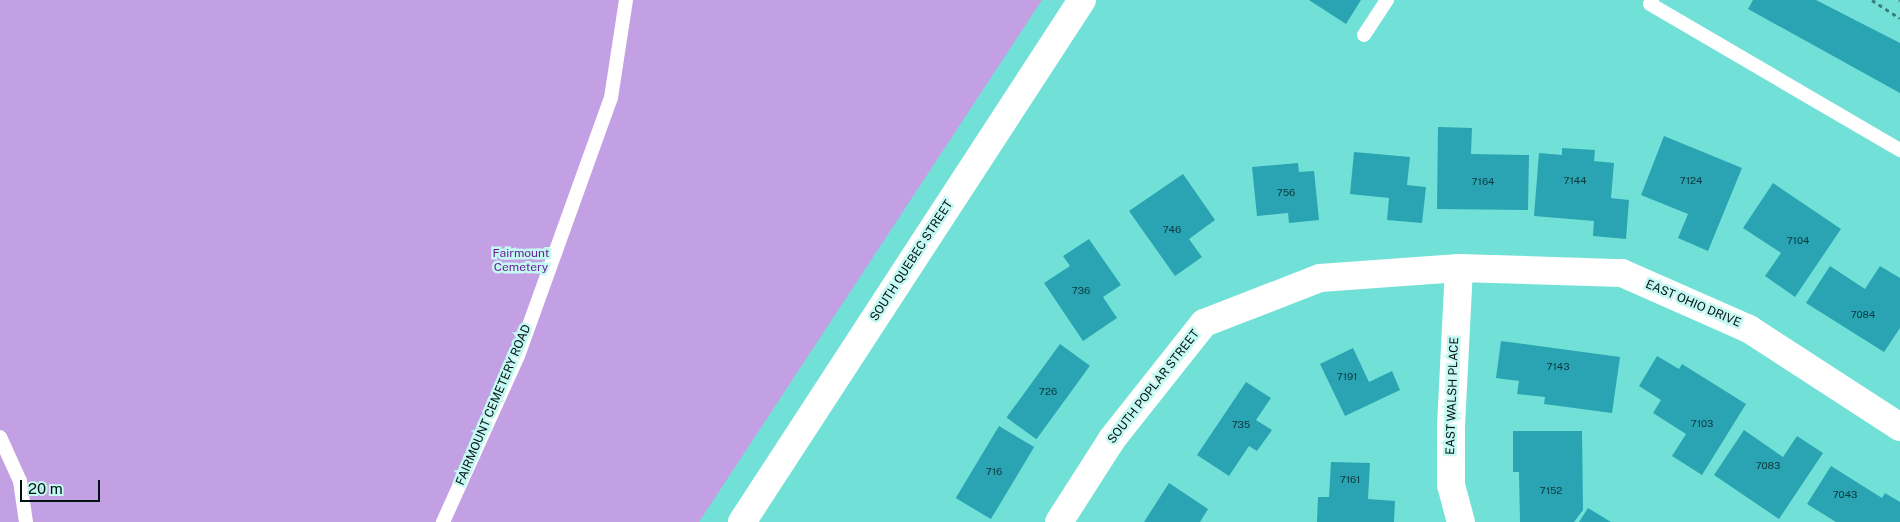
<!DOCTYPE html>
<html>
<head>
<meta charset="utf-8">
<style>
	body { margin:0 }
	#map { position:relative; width:1900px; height:522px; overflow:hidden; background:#71e1d7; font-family:"Public Sans",sans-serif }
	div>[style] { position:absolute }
	.green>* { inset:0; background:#c3a0e3 }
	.building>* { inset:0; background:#2aa4b3; transform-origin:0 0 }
	.path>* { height:3px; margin-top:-1.5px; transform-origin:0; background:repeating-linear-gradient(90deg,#3b7f7a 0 4px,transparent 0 8px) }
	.lane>* { height:14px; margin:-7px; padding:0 7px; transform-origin:7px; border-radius:7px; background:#fff }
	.street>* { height:28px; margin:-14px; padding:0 14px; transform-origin:14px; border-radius:14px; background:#fff }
	.secondary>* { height:28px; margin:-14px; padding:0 14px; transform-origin:14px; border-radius:14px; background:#fff }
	span { translate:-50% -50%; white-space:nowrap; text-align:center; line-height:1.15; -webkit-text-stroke:5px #c5f8f2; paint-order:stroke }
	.number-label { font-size:10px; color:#0a383b }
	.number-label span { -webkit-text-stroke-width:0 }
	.park-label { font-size:12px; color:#6a1e99 }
	.street-label { font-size:12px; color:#001413 }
	.scale { position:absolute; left:20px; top:480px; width:80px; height:22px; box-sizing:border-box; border:2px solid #001413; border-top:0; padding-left:6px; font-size:15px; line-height:18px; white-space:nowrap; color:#001413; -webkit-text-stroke:4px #c5f8f2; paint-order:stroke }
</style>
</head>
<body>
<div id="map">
	<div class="green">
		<div style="clip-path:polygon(0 0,1042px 0,699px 522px,0 522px)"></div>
	</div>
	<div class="building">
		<div style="clip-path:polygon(1309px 0,1361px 0,1346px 24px)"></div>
		<div style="clip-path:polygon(1753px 0,1816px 0,1900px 43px,1900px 93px,1748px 9px)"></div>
		<div style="clip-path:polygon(1438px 127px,1472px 128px,1471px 154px,1529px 155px,1528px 210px,1437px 209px)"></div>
		<div style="clip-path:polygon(1664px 136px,1742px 168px,1708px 251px,1678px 238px,1688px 214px,1641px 195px)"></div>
		<div style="clip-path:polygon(1562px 148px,1595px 150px,1594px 161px,1614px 163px,1611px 198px,1629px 200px,1626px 239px,1593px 236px,1594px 221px,1534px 216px,1539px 153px,1562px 155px)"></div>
		<div style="clip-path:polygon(1354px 152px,1410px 157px,1407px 185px,1426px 187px,1422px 223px,1387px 220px,1389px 198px,1350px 194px)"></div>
		<div style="clip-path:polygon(1298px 163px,1299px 172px,1314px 171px,1319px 220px,1289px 223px,1288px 213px,1257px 216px,1252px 167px)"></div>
		<div style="clip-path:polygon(1183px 174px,1215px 220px,1189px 239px,1202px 257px,1175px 276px,1129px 211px)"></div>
		<div style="clip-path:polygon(1773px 183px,1841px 229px,1795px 297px,1765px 276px,1781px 253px,1743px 228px)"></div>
		<div style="clip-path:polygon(1089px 239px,1121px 285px,1103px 297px,1117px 318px,1083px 341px,1044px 283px,1070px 266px,1063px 256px)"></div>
		<div style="clip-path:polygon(1830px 266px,1865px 289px,1880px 266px,1900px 278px,1900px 328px,1884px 352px,1806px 303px)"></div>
		<div style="clip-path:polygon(1501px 341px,1620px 357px,1612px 413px,1544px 404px,1545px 397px,1517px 394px,1519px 381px,1496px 378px)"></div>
		<div style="left:1060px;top:344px;width:37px;height:91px;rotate:36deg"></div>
		<div style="clip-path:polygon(1353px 348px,1369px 382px,1392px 371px,1400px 390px,1345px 416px,1320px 364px)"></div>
		<div style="clip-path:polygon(1657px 356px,1679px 369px,1682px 364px,1746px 404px,1702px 475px,1672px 456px,1686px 434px,1653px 413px,1661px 400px,1639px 386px)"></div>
		<div style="clip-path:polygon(1246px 382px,1271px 398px,1256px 420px,1272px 430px,1257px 451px,1249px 446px,1229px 476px,1197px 455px)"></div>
		<div style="left:999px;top:426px;width:41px;height:84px;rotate:31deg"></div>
		<div style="clip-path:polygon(1744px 430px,1783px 457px,1797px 436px,1823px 453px,1779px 519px,1714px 475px)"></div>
		<div style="clip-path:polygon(1513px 431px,1582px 431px,1583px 510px,1574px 522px,1520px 522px,1519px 472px,1513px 472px)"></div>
		<div style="clip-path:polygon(1331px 462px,1370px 463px,1368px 499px,1395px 501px,1394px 522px,1317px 522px,1318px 497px,1329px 497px)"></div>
		<div style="clip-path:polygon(1831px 466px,1882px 498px,1885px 493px,1900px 502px,1900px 522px,1836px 522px,1807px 504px)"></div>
		<div style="clip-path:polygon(1169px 483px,1208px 509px,1200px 522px,1144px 522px)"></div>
		<div style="clip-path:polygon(1588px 508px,1611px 522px,1579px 522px)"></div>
	</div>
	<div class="path">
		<div style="left:1872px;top:0;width:33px;rotate:33deg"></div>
		<div style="left:1899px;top:0;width:1px;rotate:45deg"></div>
	</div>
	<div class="lane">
		<div style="left:1652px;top:0;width:4px;rotate:117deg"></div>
		<div style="left:1650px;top:4px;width:290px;rotate:30.3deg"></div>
		<div style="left:1364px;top:35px;width:42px;rotate:-56.7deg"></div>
		<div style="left:0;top:437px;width:48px;rotate:65.6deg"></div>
		<div style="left:20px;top:481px;width:41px;rotate:81.7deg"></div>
		<div style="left:443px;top:522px;width:182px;rotate:-65.7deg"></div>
		<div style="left:518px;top:356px;width:274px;rotate:-70.2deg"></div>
		<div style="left:611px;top:98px;width:99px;rotate:-81.3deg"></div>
	</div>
	<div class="street">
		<div style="left:1459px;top:268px;width:160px;rotate:92.9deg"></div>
		<div style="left:1451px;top:428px;width:57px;rotate:90deg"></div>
		<div style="left:1451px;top:485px;width:38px;rotate:75deg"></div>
		<div style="left:1059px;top:522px;width:98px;rotate:-57.4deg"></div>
		<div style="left:1112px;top:439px;width:148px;rotate:-51.6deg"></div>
		<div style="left:1204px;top:323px;width:124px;rotate:-21.2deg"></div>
		<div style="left:1320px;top:278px;width:139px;rotate:-4.1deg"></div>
		<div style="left:1459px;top:268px;width:163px;rotate:1.8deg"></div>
		<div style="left:1622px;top:273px;width:139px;rotate:23.8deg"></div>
		<div style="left:1749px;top:329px;width:180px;rotate:33deg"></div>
	</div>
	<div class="secondary">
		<div style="left:742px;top:522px;width:623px;rotate:-56.92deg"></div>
	</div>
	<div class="number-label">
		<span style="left:1575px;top:181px">7144</span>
		<span style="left:1691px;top:181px">7124</span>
		<span style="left:1483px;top:182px">7164</span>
		<span style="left:1286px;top:193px">756</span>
		<span style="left:1172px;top:230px">746</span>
		<span style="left:1798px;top:241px">7104</span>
		<span style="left:1081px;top:291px">736</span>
		<span style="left:1863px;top:315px">7084</span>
		<span style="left:1558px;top:367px">7143</span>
		<span style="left:1347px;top:377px">7191</span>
		<span style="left:1048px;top:392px">726</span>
		<span style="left:1702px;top:424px">7103</span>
		<span style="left:1241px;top:425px">735</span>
		<span style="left:1768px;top:466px">7083</span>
		<span style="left:994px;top:472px">716</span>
		<span style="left:1350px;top:480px">7161</span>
		<span style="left:1551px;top:491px">7152</span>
		<span style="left:1845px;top:495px">7043</span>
	</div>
	<div class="park-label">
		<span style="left:521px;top:261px">Fairmount<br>Cemetery</span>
	</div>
	<div class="street-label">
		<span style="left:912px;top:261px;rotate:-57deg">SOUTH QUEBEC STREET</span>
		<span style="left:1693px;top:304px;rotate:23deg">EAST OHIO DRIVE</span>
		<span style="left:1154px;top:387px;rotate:-52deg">SOUTH POPLAR STREET</span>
		<span style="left:1453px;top:396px;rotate:-88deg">EAST WALSH PLACE</span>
		<span style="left:494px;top:405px;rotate:-67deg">FAIRMOUNT CEMETERY ROAD</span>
	</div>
	<div class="scale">20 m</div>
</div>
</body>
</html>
